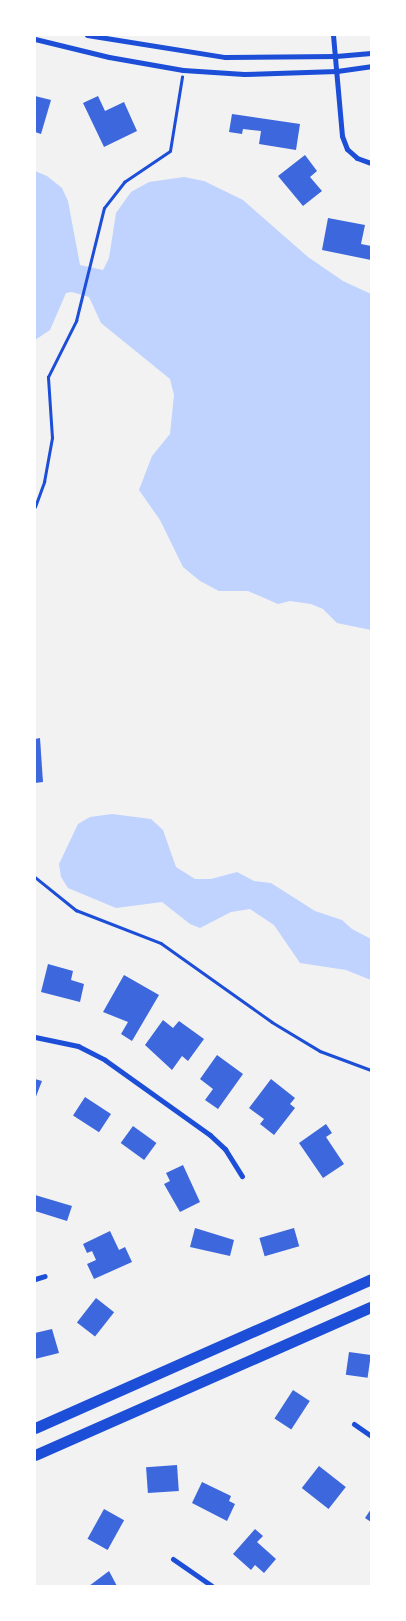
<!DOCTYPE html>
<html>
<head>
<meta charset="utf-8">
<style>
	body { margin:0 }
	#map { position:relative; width:406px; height:1621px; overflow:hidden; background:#f2f2f2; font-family:Mulish,sans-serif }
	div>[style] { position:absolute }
	.water>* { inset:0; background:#bfd3fe }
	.building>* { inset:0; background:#3d67dc; transform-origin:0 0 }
	.path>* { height:2.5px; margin:-1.25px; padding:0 1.25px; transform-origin:1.25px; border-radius:1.25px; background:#1d4ed8 }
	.minor>* { height:5px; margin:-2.5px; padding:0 2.5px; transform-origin:2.5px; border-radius:2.5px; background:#1d4ed8 }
	.primary>* { height:11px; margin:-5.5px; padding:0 5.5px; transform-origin:5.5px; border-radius:5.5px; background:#1d4ed8 }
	span { translate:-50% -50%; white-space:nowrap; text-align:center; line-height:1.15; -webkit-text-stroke:4.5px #fff; paint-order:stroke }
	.frame { position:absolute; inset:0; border:36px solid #fff; pointer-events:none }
</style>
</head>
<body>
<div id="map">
	<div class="water">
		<div style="clip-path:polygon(35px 171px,47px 176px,62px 188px,68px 201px,80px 265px,103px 270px,109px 258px,116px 213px,131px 192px,149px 182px,184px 177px,204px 181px,243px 200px,308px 257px,343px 281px,371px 294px,371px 630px,337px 623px,323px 609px,311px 604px,290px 601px,278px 604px,248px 591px,219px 591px,200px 581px,183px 567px,160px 520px,139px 490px,152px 456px,170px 434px,174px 395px,170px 379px,101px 323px,89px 297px,72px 292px,66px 293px,50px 330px,35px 340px)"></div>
		<div style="clip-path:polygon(112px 814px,151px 819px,163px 830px,176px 867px,195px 879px,211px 879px,237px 872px,254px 881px,271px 883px,315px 911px,342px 920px,352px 929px,371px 939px,371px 980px,346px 970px,300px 963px,274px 925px,250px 909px,231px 912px,200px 928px,190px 924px,162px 902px,116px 908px,68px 888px,61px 877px,59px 864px,78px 824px,90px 817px)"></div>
	</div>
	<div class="building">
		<div style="clip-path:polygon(35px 96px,51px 100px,41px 134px,35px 132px)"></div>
		<div style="clip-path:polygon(98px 96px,105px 111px,124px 102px,137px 131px,104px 147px,83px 103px)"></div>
		<div style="clip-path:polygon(232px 114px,300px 124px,296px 150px,259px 144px,261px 131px,243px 129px,242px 134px,229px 132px)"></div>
		<div style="clip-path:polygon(305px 155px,317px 171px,310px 177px,322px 191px,303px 206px,278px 176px)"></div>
		<div style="clip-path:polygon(328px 218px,365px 225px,361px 244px,371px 246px,371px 260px,322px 250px)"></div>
		<div style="clip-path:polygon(40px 738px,43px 782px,35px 783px,35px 739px)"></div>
		<div style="clip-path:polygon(48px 964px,73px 971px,71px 980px,84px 984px,80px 1002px,41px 992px)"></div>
		<div style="clip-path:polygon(124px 975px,159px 995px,132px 1041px,121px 1034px,128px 1022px,103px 1012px)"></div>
		<div style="clip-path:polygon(163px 1020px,173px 1028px,179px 1021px,204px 1039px,188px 1061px,182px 1056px,172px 1070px,145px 1045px)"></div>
		<div style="clip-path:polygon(217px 1055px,243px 1074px,218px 1109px,205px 1100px,213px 1089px,200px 1079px)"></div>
		<div style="clip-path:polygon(35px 1079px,42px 1081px,35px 1099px)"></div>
		<div style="clip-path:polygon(271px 1079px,295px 1098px,290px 1104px,295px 1108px,274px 1135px,260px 1124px,264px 1119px,249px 1108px)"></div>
		<div style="left:85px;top:1097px;width:31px;height:22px;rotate:33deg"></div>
		<div style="clip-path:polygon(326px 1124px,332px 1133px,326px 1137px,344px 1164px,323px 1178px,299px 1143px)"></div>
		<div style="left:133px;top:1126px;width:29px;height:21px;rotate:36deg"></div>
		<div style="clip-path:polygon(183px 1165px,200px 1202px,180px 1212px,164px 1184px,170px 1181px,166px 1173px)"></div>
		<div style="clip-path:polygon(35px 1195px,72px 1206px,67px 1221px,35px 1211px)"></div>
		<div style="clip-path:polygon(195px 1228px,234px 1240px,230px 1256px,190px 1247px)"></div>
		<div style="left:294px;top:1228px;width:19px;height:36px;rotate:74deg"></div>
		<div style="clip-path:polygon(110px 1231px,119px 1250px,125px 1247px,132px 1262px,94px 1279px,87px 1264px,96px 1260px,92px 1251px,87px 1253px,83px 1244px)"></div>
		<div style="left:96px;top:1298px;width:23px;height:31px;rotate:38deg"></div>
		<div style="clip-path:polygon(52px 1329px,59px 1353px,35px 1359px,35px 1333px)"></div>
		<div style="left:349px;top:1352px;width:22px;height:23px;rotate:8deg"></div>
		<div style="left:293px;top:1390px;width:20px;height:34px;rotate:33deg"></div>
		<div style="left:177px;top:1465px;width:26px;height:31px;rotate:86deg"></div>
		<div style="left:319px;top:1466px;width:34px;height:28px;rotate:38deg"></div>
		<div style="clip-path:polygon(202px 1482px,231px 1496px,229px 1501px,235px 1504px,227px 1521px,192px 1503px)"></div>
		<div style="left:104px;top:1509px;width:23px;height:34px;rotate:29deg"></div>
		<div style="clip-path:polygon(371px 1509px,371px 1522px,365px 1518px)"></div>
		<div style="clip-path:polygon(255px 1529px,263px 1536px,257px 1542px,276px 1559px,264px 1573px,255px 1565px,251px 1570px,233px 1554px)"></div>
		<div style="clip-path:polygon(109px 1571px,117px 1586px,89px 1586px)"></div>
	</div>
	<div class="path">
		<div style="left:35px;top:507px;width:27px;rotate:-70deg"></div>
		<div style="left:44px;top:482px;width:45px;rotate:-79.7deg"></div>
		<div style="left:52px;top:438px;width:61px;rotate:-93.8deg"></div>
		<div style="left:48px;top:377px;width:63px;rotate:-63.4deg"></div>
		<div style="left:76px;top:321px;width:116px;rotate:-76.1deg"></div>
		<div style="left:104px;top:208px;width:33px;rotate:-52deg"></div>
		<div style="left:124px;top:182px;width:55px;rotate:-34deg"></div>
		<div style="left:170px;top:151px;width:75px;rotate:-80.8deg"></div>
		<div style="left:35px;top:877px;width:53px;rotate:38.8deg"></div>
		<div style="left:76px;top:910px;width:91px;rotate:21.2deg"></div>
		<div style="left:161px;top:943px;width:136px;rotate:35.4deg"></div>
		<div style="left:272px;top:1022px;width:56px;rotate:31.1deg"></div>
		<div style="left:320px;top:1051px;width:54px;rotate:20.4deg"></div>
	</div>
	<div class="minor">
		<div style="left:87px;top:35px;width:140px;rotate:9.1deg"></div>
		<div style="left:225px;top:57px;width:111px;rotate:-0.5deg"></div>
		<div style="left:336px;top:56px;width:35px;rotate:-5deg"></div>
		<div style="left:333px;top:35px;width:101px;rotate:84.9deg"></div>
		<div style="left:342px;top:136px;width:14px;rotate:69deg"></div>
		<div style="left:347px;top:149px;width:13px;rotate:42deg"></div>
		<div style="left:357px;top:158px;width:15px;rotate:20deg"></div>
		<div style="left:35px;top:39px;width:76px;rotate:13.7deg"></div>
		<div style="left:109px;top:57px;width:75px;rotate:10deg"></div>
		<div style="left:183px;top:70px;width:61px;rotate:3.8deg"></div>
		<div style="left:244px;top:74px;width:93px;rotate:-1.8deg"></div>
		<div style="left:337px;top:71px;width:34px;rotate:-8deg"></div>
		<div style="left:35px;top:1037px;width:44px;rotate:11.8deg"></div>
		<div style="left:78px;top:1046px;width:30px;rotate:27deg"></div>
		<div style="left:105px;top:1060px;width:129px;rotate:35.5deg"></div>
		<div style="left:210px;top:1135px;width:21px;rotate:43deg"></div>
		<div style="left:225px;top:1149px;width:32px;rotate:58deg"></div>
		<div style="left:35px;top:1279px;width:10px;rotate:-17deg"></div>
		<div style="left:354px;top:1424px;width:21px;rotate:35deg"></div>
		<div style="left:173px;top:1559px;width:47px;rotate:34.7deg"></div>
	</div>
	<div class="primary">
		<div style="left:35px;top:1428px;width:368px;rotate:-23.9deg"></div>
		<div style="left:35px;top:1455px;width:367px;rotate:-23.8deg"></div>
	</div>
	<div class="frame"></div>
</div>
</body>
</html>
